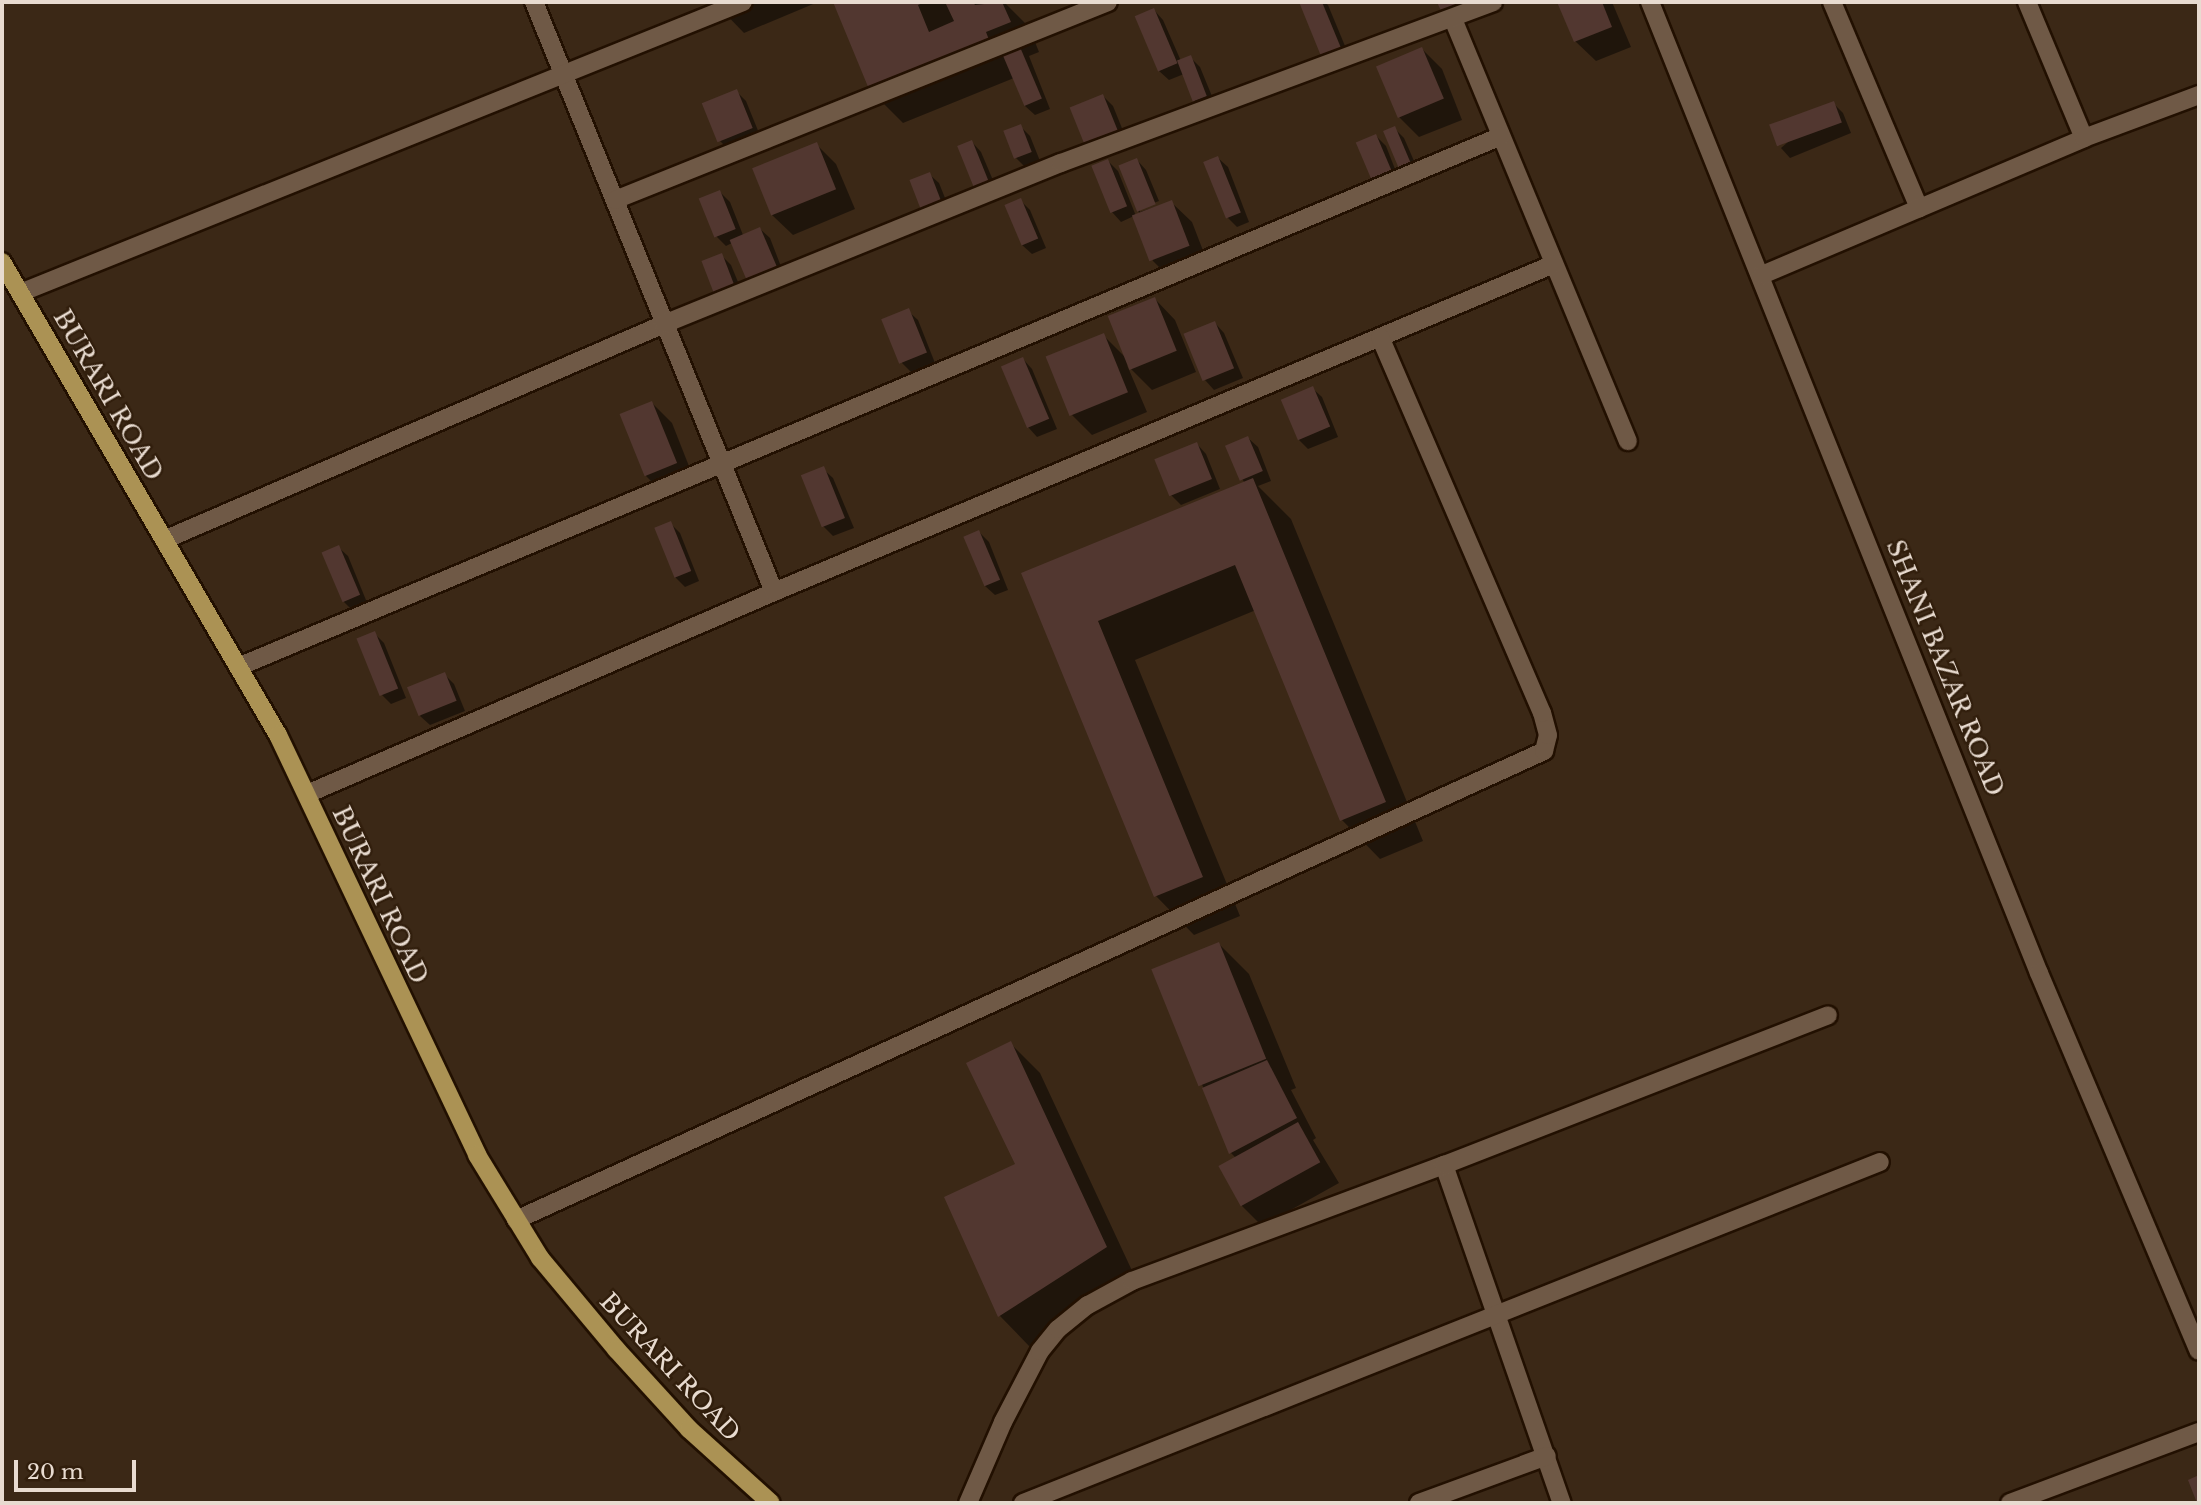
<!DOCTYPE html>
<html>
<head>
<meta charset="utf-8">
<style>
  body { margin:0 }
  #map { position:relative; width:2201px; height:1505px; overflow:hidden; background:#3b2816; font-family:"Libre Baskerville",serif }
  div>[style] { position:absolute }
  .shadow>* { inset:0; background:#0007 }
  .building>* { inset:0; background:#523730; transform-origin:0 0 }
  .roads { filter:drop-shadow(2px 0 #221001) drop-shadow(-2px 0 #221001) drop-shadow(0 2px #221001) drop-shadow(0 -2px #221001) }
  .minor>* { height:18px; margin:-9px; padding:0 9px; transform-origin:9px; border-radius:9px; background:#6f5946 }
  .major>* { height:18px; margin:-9px; padding:0 9px; transform-origin:9px; border-radius:9px; background:#ab9254 }
  span { translate:-50% -50%; white-space:nowrap; text-align:center; line-height:1.15; -webkit-text-stroke:5px #311e0c; paint-order:stroke }
  .street-label { font-size:24px; color:#e8dbd0 }
  .frame { position:absolute; inset:0; border:4px solid #e8dbd0; pointer-events:none }
  .scale { position:absolute; left:14px; top:1460px; width:122px; height:32px; box-sizing:border-box; border:4px solid #e8dbd0; border-top:0; padding-left:9px; font-size:21px; line-height:24px; white-space:nowrap; color:#e8dbd0; -webkit-text-stroke:5px #311e0c; paint-order:stroke }
</style>
</head>
<body>
<div id="map">
  <div class="shadow">
    <i style="clip-path:polygon(714px 2px,818px 2px,744px 33px)"></i>
    <i style="clip-path:polygon(835px 2px,1004px 2px,1029px 27px,1039px 52px,1029px 56px,1050px 109px,1035px 115px,1025px 106px,1014px 78px,903px 123px,873px 93px)"></i>
    <i style="clip-path:polygon(1302px 2px,1324px 2px,1328px 5px,1350px 58px,1332px 65px,1323px 55px)"></i>
    <i style="clip-path:polygon(1439px 2px,1461px 2px,1466px 14px,1453px 20px)"></i>
    <i style="clip-path:polygon(1559px 2px,1612px 2px,1631px 47px,1596px 61px,1575px 41px)"></i>
    <i style="clip-path:polygon(1154px 10px,1163px 20px,1181px 61px,1191px 58px,1200px 67px,1216px 106px,1205px 110px,1195px 101px,1184px 74px,1169px 80px,1159px 71px)"></i>
    <i style="clip-path:polygon(1422px 49px,1442px 69px,1462px 120px,1419px 137px,1399px 117px,1378px 67px)"></i>
    <i style="clip-path:polygon(736px 91px,746px 101px,761px 138px,730px 151px,720px 141px)"></i>
    <i style="clip-path:polygon(1103px 96px,1113px 106px,1130px 148px,1099px 160px,1089px 151px)"></i>
    <i style="clip-path:polygon(1833px 103px,1843px 113px,1851px 133px,1790px 158px,1781px 148px)"></i>
    <i style="clip-path:polygon(1021px 127px,1030px 136px,1040px 161px,1026px 168px,1016px 158px)"></i>
    <i style="clip-path:polygon(1394px 128px,1404px 138px,1421px 177px,1401px 171px)"></i>
    <i style="clip-path:polygon(1376px 136px,1386px 146px,1402px 187px,1384px 194px)"></i>
    <i style="clip-path:polygon(972px 142px,981px 152px,998px 192px,985px 198px)"></i>
    <i style="clip-path:polygon(816px 144px,836px 164px,855px 209px,793px 235px,772px 215px)"></i>
    <i style="clip-path:polygon(1218px 158px,1228px 167px,1249px 222px,1237px 227px,1227px 217px)"></i>
    <i style="clip-path:polygon(1137px 160px,1146px 170px,1159px 201px,1140px 208px,1140px 212px,1171px 202px,1192px 222px,1209px 266px,1173px 281px,1153px 261px,1134px 216px,1121px 222px,1112px 212px,1108px 161px,1118px 171px,1136px 216px,1141px 214px,1138px 211px)"></i>
    <i style="clip-path:polygon(929px 174px,939px 183px,953px 218px,936px 225px,926px 215px)"></i>
    <i style="clip-path:polygon(720px 192px,730px 202px,743px 235px,760px 229px,770px 238px,787px 282px,732px 243px,726px 246px,716px 236px)"></i>
    <i style="clip-path:polygon(1020px 200px,1030px 210px,1046px 248px,1032px 254px,1022px 245px)"></i>
    <i style="clip-path:polygon(721px 255px,731px 265px,745px 299px,727px 307px)"></i>
    <i style="clip-path:polygon(1155px 299px,1175px 320px,1196px 372px,1152px 390px,1127px 365px,1147px 412px,1092px 435px,1072px 415px,1103px 335px,1128px 360px)"></i>
    <i style="clip-path:polygon(908px 311px,918px 320px,935px 363px,912px 373px,902px 363px)"></i>
    <i style="clip-path:polygon(1215px 323px,1224px 333px,1243px 378px,1214px 390px,1205px 380px)"></i>
    <i style="clip-path:polygon(1023px 359px,1032px 369px,1057px 429px,1037px 437px,1028px 427px,1003px 367px)"></i>
    <i style="clip-path:polygon(1312px 388px,1322px 397px,1338px 437px,1308px 449px,1298px 439px)"></i>
    <i style="clip-path:polygon(652px 403px,672px 423px,696px 484px,666px 496px,646px 476px)"></i>
    <i style="clip-path:polygon(1248px 438px,1258px 447px,1271px 481px,1258px 486px,1291px 519px,1423px 841px,1380px 859px,1342px 820px,1256px 610px,1135px 660px,1240px 916px,1194px 935px,1156px 896px,1024px 574px,1245px 483px,1242px 479px)"></i>
    <i style="clip-path:polygon(1197px 444px,1206px 454px,1220px 489px,1181px 505px,1171px 495px)"></i>
    <i style="clip-path:polygon(823px 469px,833px 478px,854px 528px,833px 536px,823px 526px)"></i>
    <i style="clip-path:polygon(670px 523px,680px 533px,699px 581px,685px 587px,675px 577px)"></i>
    <i style="clip-path:polygon(979px 532px,989px 542px,1008px 590px,995px 595px,985px 586px)"></i>
    <i style="clip-path:polygon(338px 547px,348px 556px,368px 605px,353px 611px,343px 601px)"></i>
    <i style="clip-path:polygon(374px 633px,384px 643px,406px 698px,391px 704px,382px 695px)"></i>
    <i style="clip-path:polygon(445px 675px,454px 684px,465px 711px,430px 725px,420px 716px)"></i>
    <i style="clip-path:polygon(1219px 944px,1249px 974px,1296px 1088px,1291px 1090px,1316px 1138px,1313px 1140px,1339px 1183px,1262px 1226px,1242px 1206px,1236px 1158px,1231px 1153px,1154px 971px)"></i>
    <i style="clip-path:polygon(1010px 1043px,1040px 1073px,1135px 1277px,1029px 1346px,1000px 1316px,946px 1198px,1017px 1165px)"></i>
  </div>
  <div class="building">
    <i style="clip-path:polygon(833px 2px,925px 2px,918px 5px,929px 32px,954px 21px,945px 2px,973px 2px,975px 5px,1002px 2px,1011px 22px,986px 32px,991px 45px,871px 94px)"></i>
    <i style="clip-path:polygon(1299px 2px,1322px 2px,1341px 48px,1321px 56px)"></i>
    <i style="clip-path:polygon(1437px 2px,1456px 2px,1457px 4px,1441px 11px)"></i>
    <i style="clip-path:polygon(1557px 2px,1602px 2px,1612px 27px,1574px 42px)"></i>
    <i style="left:1154px;top:8px;width:60px;height:21px;rotate:67deg"></i>
    <i style="left:1020px;top:47px;width:56px;height:19px;rotate:67deg"></i>
    <i style="left:1422px;top:47px;width:56px;height:50px;rotate:67deg"></i>
    <i style="left:1191px;top:55px;width:44px;height:15px;rotate:69deg"></i>
    <i style="left:737px;top:89px;width:42px;height:38px;rotate:68deg"></i>
    <i style="left:1103px;top:94px;width:48px;height:36px;rotate:68deg"></i>
    <i style="left:1834px;top:101px;width:23px;height:69px;rotate:70deg"></i>
    <i style="left:1021px;top:124px;width:30px;height:19px;rotate:69deg"></i>
    <i style="left:1395px;top:126px;width:44px;height:13px;rotate:67deg"></i>
    <i style="left:1376px;top:134px;width:47px;height:22px;rotate:67deg"></i>
    <i style="left:972px;top:140px;width:46px;height:16px;rotate:68deg"></i>
    <i style="left:817px;top:142px;width:51px;height:70px;rotate:68deg"></i>
    <i style="left:1218px;top:156px;width:61px;height:16px;rotate:68deg"></i>
    <i style="left:1137px;top:158px;width:50px;height:20px;rotate:68deg"></i>
    <i style="left:1108px;top:159px;width:51px;height:18px;rotate:68deg"></i>
    <i style="left:930px;top:172px;width:39px;height:22px;rotate:69deg"></i>
    <i style="left:720px;top:190px;width:42px;height:23px;rotate:68deg"></i>
    <i style="left:1021px;top:198px;width:44px;height:18px;rotate:67deg"></i>
    <i style="left:1172px;top:200px;width:49px;height:43px;rotate:69deg"></i>
    <i style="left:760px;top:227px;width:49px;height:33px;rotate:67deg"></i>
    <i style="left:722px;top:253px;width:39px;height:22px;rotate:69deg"></i>
    <i style="left:1155px;top:297px;width:58px;height:51px;rotate:68deg"></i>
    <i style="left:909px;top:308px;width:48px;height:30px;rotate:68deg"></i>
    <i style="left:1215px;top:321px;width:51px;height:34px;rotate:68deg"></i>
    <i style="left:1104px;top:333px;width:64px;height:63px;rotate:68deg"></i>
    <i style="left:1023px;top:357px;width:67px;height:24px;rotate:67deg"></i>
    <i style="left:1313px;top:386px;width:44px;height:35px;rotate:67deg"></i>
    <i style="left:652px;top:401px;width:67px;height:35px;rotate:68deg"></i>
    <i style="left:1248px;top:436px;width:38px;height:25px;rotate:67deg"></i>
    <i style="left:1197px;top:442px;width:40px;height:46px;rotate:68deg"></i>
    <i style="left:824px;top:466px;width:56px;height:25px;rotate:68deg"></i>
    <i style="clip-path:polygon(1253px 478px,1386px 802px,1340px 821px,1235px 565px,1098px 621px,1203px 877px,1154px 897px,1021px 573px)"></i>
    <i style="left:671px;top:521px;width:54px;height:18px;rotate:68deg"></i>
    <i style="left:979px;top:530px;width:54px;height:17px;rotate:67deg"></i>
    <i style="left:339px;top:545px;width:54px;height:19px;rotate:67deg"></i>
    <i style="left:375px;top:631px;width:62px;height:20px;rotate:68deg"></i>
    <i style="left:445px;top:672px;width:31px;height:41px;rotate:68deg"></i>
    <i style="left:1219px;top:942px;width:126px;height:73px;rotate:68deg"></i>
    <i style="clip-path:polygon(1011px 1041px,1107px 1247px,998px 1317px,944px 1197px,1015px 1164px,966px 1063px)"></i>
    <i style="clip-path:polygon(1267px 1060px,1297px 1118px,1229px 1154px,1202px 1088px)"></i>
    <i style="left:1298px;top:1122px;width:46px;height:91px;rotate:61deg"></i>
    <i style="clip-path:polygon(2199px 1475px,2199px 1503px,2197px 1503px,2188px 1480px)"></i>
  </div>
  <div class="roads">
    <div class="minor">
      <i style="left:534px;top:2px;width:637px;rotate:67.86deg"></i>
      <i style="left:1650px;top:2px;width:1046px;rotate:68.17deg"></i>
      <i style="left:2039px;top:973px;width:410px;rotate:67.1deg"></i>
      <i style="left:1832px;top:2px;width:224px;rotate:67.1deg"></i>
      <i style="left:2027px;top:2px;width:147px;rotate:67.3deg"></i>
      <i style="left:1453px;top:19px;width:457px;rotate:67.5deg"></i>
      <i style="left:615px;top:200px;width:531px;rotate:-21.88deg"></i>
      <i style="left:1762px;top:275px;width:350px;rotate:-23deg"></i>
      <i style="left:2084px;top:138px;width:123px;rotate:-20.5deg"></i>
      <i style="left:20px;top:293px;width:779px;rotate:-21.92deg"></i>
      <i style="left:164px;top:540px;width:545px;rotate:-23.36deg"></i>
      <i style="left:664px;top:324px;width:428px;rotate:-22.1deg"></i>
      <i style="left:1061px;top:163px;width:461px;rotate:-20.4deg"></i>
      <i style="left:238px;top:667px;width:1370px;rotate:-22.8deg"></i>
      <i style="left:307px;top:794px;width:509px;rotate:-23.39deg"></i>
      <i style="left:774px;top:592px;width:846px;rotate:-22.81deg"></i>
      <i style="left:1444px;top:1165px;width:358px;rotate:70.8deg"></i>
      <i style="left:516px;top:1220px;width:1130px;rotate:-24.52deg"></i>
      <i style="left:1544px;top:751px;width:16px;rotate:-76deg"></i>
      <i style="left:1548px;top:735px;width:23px;rotate:-105deg"></i>
      <i style="left:1542px;top:713px;width:409px;rotate:-113.3deg"></i>
      <i style="left:968px;top:1503px;width:88px;rotate:-66.6deg"></i>
      <i style="left:1003px;top:1422px;width:80px;rotate:-62.5deg"></i>
      <i style="left:1040px;top:1351px;width:28px;rotate:-51deg"></i>
      <i style="left:1058px;top:1329px;width:38px;rotate:-39deg"></i>
      <i style="left:1088px;top:1305px;width:50px;rotate:-28.6deg"></i>
      <i style="left:1132px;top:1281px;width:333px;rotate:-20.4deg"></i>
      <i style="left:1444px;top:1165px;width:412px;rotate:-21.3deg"></i>
      <i style="left:1023px;top:1503px;width:922px;rotate:-21.7deg"></i>
      <i style="left:1419px;top:1503px;width:136px;rotate:-20.2deg"></i>
      <i style="left:2010px;top:1503px;width:202px;rotate:-20.6deg"></i>
    </div>
    <div class="major">
      <i style="left:2px;top:262px;width:548px;rotate:59.74deg"></i>
      <i style="left:278px;top:735px;width:465px;rotate:64.6deg"></i>
      <i style="left:477px;top:1155px;width:121px;rotate:58.5deg"></i>
      <i style="left:540px;top:1258px;width:119px;rotate:50.1deg"></i>
      <i style="left:616px;top:1349px;width:108px;rotate:47.6deg"></i>
      <i style="left:689px;top:1429px;width:110px;rotate:42.1deg"></i>
    </div>
  </div>
  <div class="street-label">
    <span style="left:108px;top:395px;rotate:60deg">BURARI ROAD</span>
    <span style="left:1945px;top:668px;rotate:68deg">SHANI BAZAR ROAD</span>
    <span style="left:380px;top:895px;rotate:65deg">BURARI ROAD</span>
    <span style="left:670px;top:1367px;rotate:47deg">BURARI ROAD</span>
  </div>
  <div class="frame"></div>
  <div class="scale">20 m</div>
</div>
</body>
</html>
